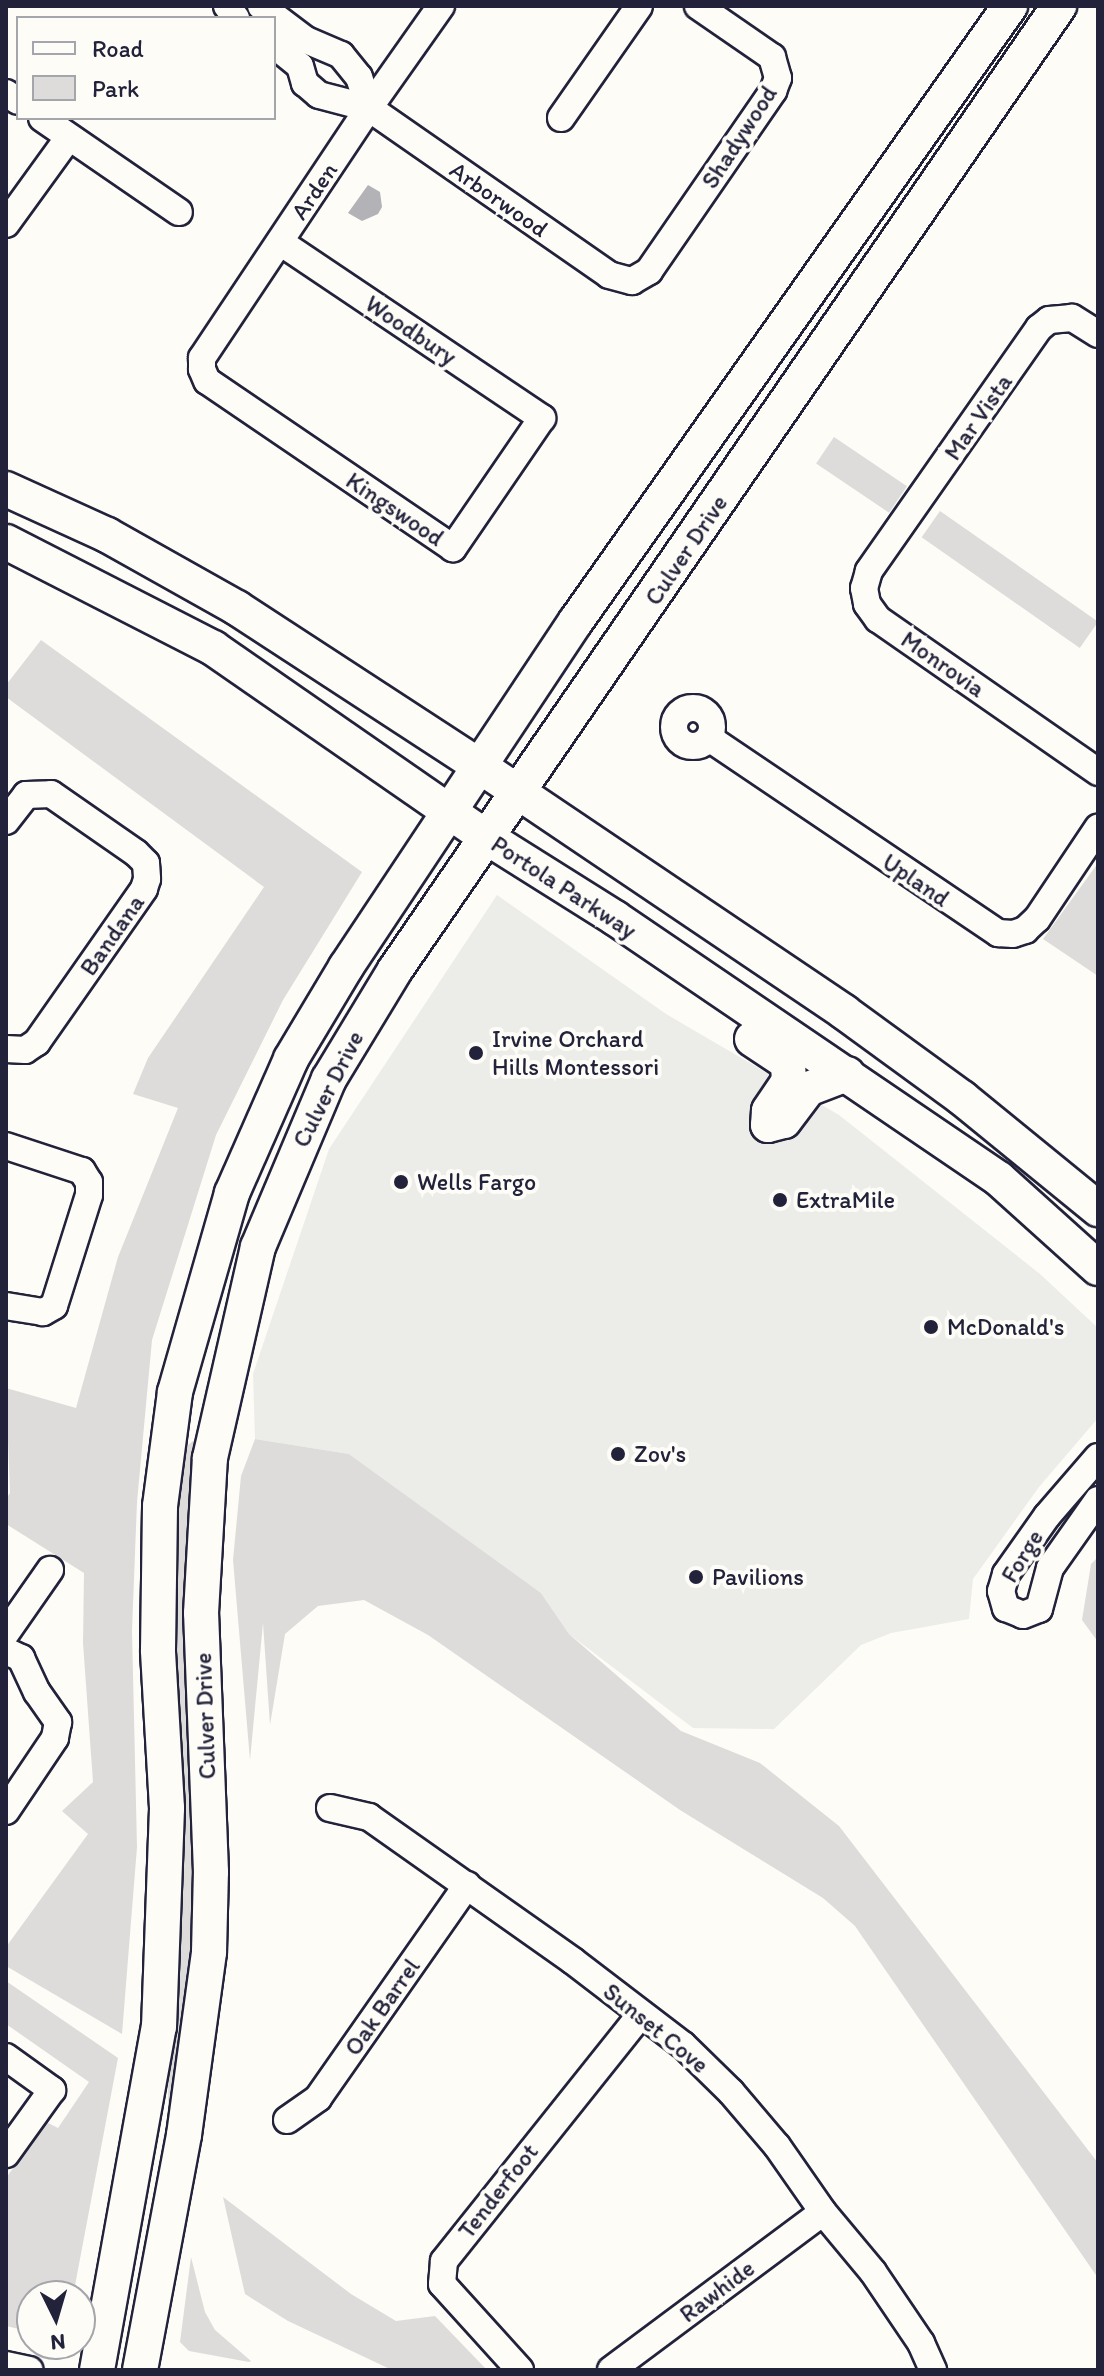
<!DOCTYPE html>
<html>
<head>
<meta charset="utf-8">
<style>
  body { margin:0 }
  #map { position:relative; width:1104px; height:2376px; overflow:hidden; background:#fdfcf7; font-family:Itim,sans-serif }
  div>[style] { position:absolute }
  .built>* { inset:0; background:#ecece9 }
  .green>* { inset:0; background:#dddcdb; transform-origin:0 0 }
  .water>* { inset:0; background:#b2b2b7 }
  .roads { filter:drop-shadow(2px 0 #22223b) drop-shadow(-2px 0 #22223b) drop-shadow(0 2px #22223b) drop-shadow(0 -2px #22223b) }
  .minor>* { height:26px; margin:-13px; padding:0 13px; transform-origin:13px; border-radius:13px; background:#fdfcf7 }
  .minor>.ring { margin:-13px; padding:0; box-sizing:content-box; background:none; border:26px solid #fdfcf7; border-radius:50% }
  .major>* { height:34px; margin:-17px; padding:0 17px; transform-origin:17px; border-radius:17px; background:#fdfcf7 }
  .dots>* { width:22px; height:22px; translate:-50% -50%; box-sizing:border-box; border:4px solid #fdfcf7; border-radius:50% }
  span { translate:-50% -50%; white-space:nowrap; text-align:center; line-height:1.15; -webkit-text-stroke:8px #fdfcf7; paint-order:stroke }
  .street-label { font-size:24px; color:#22223b }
  .poi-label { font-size:24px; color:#22223b }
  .left { translate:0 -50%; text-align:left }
  .frame { position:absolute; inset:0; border:8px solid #22223b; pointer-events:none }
  .legend { position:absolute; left:16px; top:16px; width:260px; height:104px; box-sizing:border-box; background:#fdfcf7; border:2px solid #a5a5ac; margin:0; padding:10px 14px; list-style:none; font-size:24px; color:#22223b }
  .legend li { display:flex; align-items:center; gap:16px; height:40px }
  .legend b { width:40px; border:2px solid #a5a5ac }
  .north { position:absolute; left:16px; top:2280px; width:80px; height:80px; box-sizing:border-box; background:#fdfcf7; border:2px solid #a5a5ac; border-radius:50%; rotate:175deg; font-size:22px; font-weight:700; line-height:32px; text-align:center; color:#22223b }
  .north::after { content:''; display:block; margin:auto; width:28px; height:36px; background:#22223b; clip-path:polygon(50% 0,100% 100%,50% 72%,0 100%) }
</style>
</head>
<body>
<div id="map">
  <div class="built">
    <i style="clip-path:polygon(497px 895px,666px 1014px,839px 1115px,1040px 1274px,1098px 1328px,1098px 1418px,1039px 1487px,973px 1579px,969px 1619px,891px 1633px,861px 1645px,774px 1729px,693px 1728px,569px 1634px,541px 1593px,349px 1454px,255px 1439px,253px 1374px,329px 1149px)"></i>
  </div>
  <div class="green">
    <i style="left:834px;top:437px;width:88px;height:32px;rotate:34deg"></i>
    <i style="left:940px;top:511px;width:193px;height:32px;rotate:35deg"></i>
    <i style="clip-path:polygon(41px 640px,362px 872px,283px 1000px,216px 1135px,152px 1340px,137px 1502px,132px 1631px,137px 1847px,122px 2034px,6px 1966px,6px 1947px,88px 1834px,62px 1811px,93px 1782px,83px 1643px,84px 1573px,6px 1524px,6px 1499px,10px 1493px,6px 1388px,76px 1408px,118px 1257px,178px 1108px,133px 1094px,148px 1058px,264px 887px,6px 697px,6px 685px)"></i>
    <i style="clip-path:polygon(1098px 863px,1098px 976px,1043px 939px)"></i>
    <i style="clip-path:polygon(255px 1439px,349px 1454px,541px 1593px,569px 1634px,681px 1731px,760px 1763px,839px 1826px,1098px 2163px,1098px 2278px,855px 1926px,823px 1898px,680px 1810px,428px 1635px,364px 1600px,318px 1606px,285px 1634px,270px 1725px,263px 1623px,250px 1760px,233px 1560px,241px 1476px)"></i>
    <i style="clip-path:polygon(193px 1441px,197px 1441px,199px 1833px,195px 1972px,137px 2319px,128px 2341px,168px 2122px,171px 1614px,178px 1481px,187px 1446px)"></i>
    <i style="clip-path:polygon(1098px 1557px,1098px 1642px,1082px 1620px,1091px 1564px)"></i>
    <i style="clip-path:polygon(6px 1981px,118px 2058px,73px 2296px,32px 2296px,32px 2332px,6px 2326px,6px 2178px,46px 2122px,58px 2128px,89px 2082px,6px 2024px)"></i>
    <i style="clip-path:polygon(223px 2197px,351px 2294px,396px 2321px,435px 2316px,487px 2370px,392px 2370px,288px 2321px,245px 2294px)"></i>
    <i style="clip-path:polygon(191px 2257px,205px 2312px,215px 2330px,251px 2361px,249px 2362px,189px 2351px,180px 2342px)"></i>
  </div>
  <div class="water">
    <i style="clip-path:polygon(368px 185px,380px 192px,382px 207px,378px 214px,362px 221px,348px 213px)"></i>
  </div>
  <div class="roads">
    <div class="minor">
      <i style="left:227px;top:6px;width:15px;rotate:53deg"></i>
      <i style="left:261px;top:6px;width:56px;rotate:37.1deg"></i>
      <i style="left:306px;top:40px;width:38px;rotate:23deg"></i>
      <i style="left:341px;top:55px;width:28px;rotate:51deg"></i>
      <i style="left:359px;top:77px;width:33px;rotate:72deg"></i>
      <i style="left:274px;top:45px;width:33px;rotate:39deg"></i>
      <i style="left:300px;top:66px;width:18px;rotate:74deg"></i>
      <i style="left:305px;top:83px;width:18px;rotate:41deg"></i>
      <i style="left:319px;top:95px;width:52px;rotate:14.6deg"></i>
      <i style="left:369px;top:108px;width:292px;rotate:34.8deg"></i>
      <i style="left:609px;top:275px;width:24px;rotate:15deg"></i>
      <i style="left:632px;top:281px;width:20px;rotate:-30deg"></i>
      <i style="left:649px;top:271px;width:219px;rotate:-55.4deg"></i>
      <i style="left:773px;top:91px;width:14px;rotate:-69deg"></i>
      <i style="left:778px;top:78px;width:22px;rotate:-106deg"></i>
      <i style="left:772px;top:57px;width:90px;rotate:-145.4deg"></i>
      <i style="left:6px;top:93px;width:14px;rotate:34deg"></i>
      <i style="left:42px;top:118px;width:166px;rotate:34.5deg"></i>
      <i style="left:561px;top:118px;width:136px;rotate:-55.1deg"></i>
      <i style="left:6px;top:224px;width:107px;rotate:-54.1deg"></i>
      <i style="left:280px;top:242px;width:316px;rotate:33.9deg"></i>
      <i style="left:542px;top:418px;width:158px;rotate:124.4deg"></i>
      <i style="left:453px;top:548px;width:297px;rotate:-145.8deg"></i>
      <i style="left:207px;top:381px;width:13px;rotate:-113deg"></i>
      <i style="left:202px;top:369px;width:11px;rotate:-90deg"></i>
      <i style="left:202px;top:358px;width:301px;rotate:-56.3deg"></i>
      <i style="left:369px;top:108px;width:125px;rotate:-54.8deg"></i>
      <i style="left:1098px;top:334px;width:31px;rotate:-148deg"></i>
      <i style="left:1072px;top:318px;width:23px;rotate:175deg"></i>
      <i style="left:1049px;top:320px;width:13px;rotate:141deg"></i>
      <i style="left:1039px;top:328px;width:297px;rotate:125deg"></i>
      <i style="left:869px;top:571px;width:18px;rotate:106deg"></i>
      <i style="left:864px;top:588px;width:16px;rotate:79deg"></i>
      <i style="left:867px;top:604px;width:19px;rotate:54deg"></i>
      <i style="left:878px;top:619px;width:268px;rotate:34.8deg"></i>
      <i class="ring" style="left:674px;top:708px;width:12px;height:12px"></i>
      <i style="left:709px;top:738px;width:349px;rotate:34deg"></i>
      <i style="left:998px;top:933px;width:15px;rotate:4deg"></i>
      <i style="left:1013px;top:934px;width:13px;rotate:-18deg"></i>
      <i style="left:1025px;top:930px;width:16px;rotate:-43deg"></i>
      <i style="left:1037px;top:919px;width:110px;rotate:-56.2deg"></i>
      <i style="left:6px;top:821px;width:33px;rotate:-52deg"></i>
      <i style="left:26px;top:795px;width:25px;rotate:-2deg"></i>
      <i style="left:51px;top:794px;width:103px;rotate:34.8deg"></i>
      <i style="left:136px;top:853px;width:14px;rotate:45deg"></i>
      <i style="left:146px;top:863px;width:16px;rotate:86deg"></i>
      <i style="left:147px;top:879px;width:10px;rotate:107deg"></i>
      <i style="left:144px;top:889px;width:187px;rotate:125deg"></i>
      <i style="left:37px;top:1042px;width:14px;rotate:146deg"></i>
      <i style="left:25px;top:1050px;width:19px;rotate:-177deg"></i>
      <i style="left:6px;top:1146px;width:80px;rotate:18.2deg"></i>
      <i style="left:82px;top:1171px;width:13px;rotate:58deg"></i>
      <i style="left:89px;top:1182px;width:13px;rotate:90deg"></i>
      <i style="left:89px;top:1195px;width:116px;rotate:107.5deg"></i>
      <i style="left:54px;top:1306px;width:13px;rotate:151deg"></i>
      <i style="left:43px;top:1312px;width:37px;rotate:-171deg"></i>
      <i style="left:1098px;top:1457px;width:78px;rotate:130.8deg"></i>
      <i style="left:1047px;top:1516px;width:71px;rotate:125.3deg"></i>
      <i style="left:1006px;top:1574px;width:18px;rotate:106deg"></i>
      <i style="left:1001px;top:1591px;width:18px;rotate:74deg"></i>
      <i style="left:1006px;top:1608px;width:18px;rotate:22deg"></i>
      <i style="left:1023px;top:1615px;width:17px;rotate:-21deg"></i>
      <i style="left:1039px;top:1609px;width:42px;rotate:-75deg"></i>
      <i style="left:1050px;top:1568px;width:83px;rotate:-54.8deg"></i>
      <i style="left:6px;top:1633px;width:77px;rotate:-55.1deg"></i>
      <i style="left:6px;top:1651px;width:17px;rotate:25deg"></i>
      <i style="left:21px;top:1658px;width:38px;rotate:65deg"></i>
      <i style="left:37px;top:1692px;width:37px;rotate:55deg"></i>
      <i style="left:58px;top:1722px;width:16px;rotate:101deg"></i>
      <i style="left:55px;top:1738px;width:88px;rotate:123.9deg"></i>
      <i style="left:330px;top:1808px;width:40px;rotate:13deg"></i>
      <i style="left:369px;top:1817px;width:250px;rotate:35.2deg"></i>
      <i style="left:573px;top:1961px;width:138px;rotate:37.4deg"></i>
      <i style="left:683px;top:2045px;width:67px;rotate:44.4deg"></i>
      <i style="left:731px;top:2092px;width:71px;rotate:49.6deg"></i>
      <i style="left:777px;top:2146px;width:80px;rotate:55.1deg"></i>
      <i style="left:823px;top:2212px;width:78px;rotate:50.2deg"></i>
      <i style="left:873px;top:2272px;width:86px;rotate:55.9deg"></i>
      <i style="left:921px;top:2343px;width:30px;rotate:66deg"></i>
      <i style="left:6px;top:2057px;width:57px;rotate:35.7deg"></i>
      <i style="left:52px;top:2090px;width:79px;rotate:125.7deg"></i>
      <i style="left:287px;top:2120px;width:38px;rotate:-35deg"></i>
      <i style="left:318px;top:2098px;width:260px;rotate:-55deg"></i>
      <i style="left:6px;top:2365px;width:24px;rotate:12deg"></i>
      <i style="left:520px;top:2370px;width:116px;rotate:-132.2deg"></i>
      <i style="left:442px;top:2284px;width:23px;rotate:-85deg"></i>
      <i style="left:444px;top:2261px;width:316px;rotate:-51.4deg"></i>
      <i style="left:611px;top:2370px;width:264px;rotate:-36.7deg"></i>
    </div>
    <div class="major">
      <i style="left:6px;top:489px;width:111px;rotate:24.5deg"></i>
      <i style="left:107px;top:535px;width:149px;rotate:29.3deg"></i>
      <i style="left:237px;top:608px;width:291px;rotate:33.1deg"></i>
      <i style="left:481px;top:767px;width:438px;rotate:34deg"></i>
      <i style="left:844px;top:1012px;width:146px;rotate:36.1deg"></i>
      <i style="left:962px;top:1098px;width:176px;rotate:39.2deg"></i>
      <i style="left:6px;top:542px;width:233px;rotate:27.1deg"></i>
      <i style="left:213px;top:648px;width:332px;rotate:34.7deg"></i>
      <i style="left:486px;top:837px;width:152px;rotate:32.1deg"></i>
      <i style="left:615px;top:918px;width:464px;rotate:34.2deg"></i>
      <i style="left:999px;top:1179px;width:133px;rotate:42deg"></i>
      <i style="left:752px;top:1039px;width:43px;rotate:33.7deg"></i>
      <i style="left:788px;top:1063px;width:18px;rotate:87deg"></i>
      <i style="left:789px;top:1081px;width:36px;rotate:124deg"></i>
      <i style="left:769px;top:1111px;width:14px;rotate:94deg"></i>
      <i style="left:768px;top:1125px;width:16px;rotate:-14deg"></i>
      <i style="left:784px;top:1121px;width:40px;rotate:-53deg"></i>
      <i style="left:808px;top:1089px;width:42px;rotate:-21deg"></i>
      <i style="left:97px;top:2370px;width:349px;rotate:-79.8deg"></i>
      <i style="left:159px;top:2027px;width:219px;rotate:-87.9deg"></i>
      <i style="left:167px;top:1808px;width:158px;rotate:-93.3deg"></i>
      <i style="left:158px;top:1650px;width:144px;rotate:-89.2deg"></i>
      <i style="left:160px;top:1506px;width:115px;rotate:-82.5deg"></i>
      <i style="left:175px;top:1392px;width:207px;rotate:-74deg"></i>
      <i style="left:232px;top:1193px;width:146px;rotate:-66.2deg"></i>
      <i style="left:291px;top:1059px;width:107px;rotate:-59.1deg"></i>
      <i style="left:346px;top:967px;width:415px;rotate:-56.4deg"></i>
      <i style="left:576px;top:621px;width:753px;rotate:-54.79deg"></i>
      <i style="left:140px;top:2370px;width:239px;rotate:-79.4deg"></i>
      <i style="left:184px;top:2135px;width:185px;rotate:-82.2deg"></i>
      <i style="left:209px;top:1952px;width:80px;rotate:-88.6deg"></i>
      <i style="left:211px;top:1872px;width:259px;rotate:-92.2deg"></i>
      <i style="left:201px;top:1613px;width:155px;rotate:-86.7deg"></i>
      <i style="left:210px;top:1458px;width:216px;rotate:-77.2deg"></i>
      <i style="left:258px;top:1247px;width:182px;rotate:-67.1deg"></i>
      <i style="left:329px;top:1079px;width:127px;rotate:-58.8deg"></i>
      <i style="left:395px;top:970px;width:1171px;rotate:-55.44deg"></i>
    </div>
  </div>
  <div class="dots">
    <i style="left:476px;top:1053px;background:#22223b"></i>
    <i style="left:401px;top:1182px;background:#22223b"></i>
    <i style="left:780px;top:1200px;background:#22223b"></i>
    <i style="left:931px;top:1327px;background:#22223b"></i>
    <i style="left:618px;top:1454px;background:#22223b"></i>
    <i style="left:696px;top:1577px;background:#22223b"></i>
  </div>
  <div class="street-label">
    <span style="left:739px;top:137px;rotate:-57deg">Shadywood</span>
    <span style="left:314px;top:191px;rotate:-56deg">Arden</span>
    <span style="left:499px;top:199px;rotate:35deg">Arborwood</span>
    <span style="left:411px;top:330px;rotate:34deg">Woodbury</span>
    <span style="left:978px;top:417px;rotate:-55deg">Mar Vista</span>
    <span style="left:395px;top:509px;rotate:34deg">Kingswood</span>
    <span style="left:686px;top:550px;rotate:-56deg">Culver Drive</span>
    <span style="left:943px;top:664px;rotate:35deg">Monrovia</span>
    <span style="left:916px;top:880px;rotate:34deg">Upland</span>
    <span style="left:564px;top:887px;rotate:33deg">Portola Parkway</span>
    <span style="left:112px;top:935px;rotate:-55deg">Bandana</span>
    <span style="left:328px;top:1089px;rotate:-63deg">Culver Drive</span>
    <span style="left:1022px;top:1556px;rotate:-58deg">Forge</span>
    <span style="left:205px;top:1716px;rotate:-92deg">Culver Drive</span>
    <span style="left:382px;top:2007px;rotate:-55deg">Oak Barrel</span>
    <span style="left:656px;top:2028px;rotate:39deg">Sunset Cove</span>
    <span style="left:498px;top:2191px;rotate:-52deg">Tenderfoot</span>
    <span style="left:717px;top:2291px;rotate:-37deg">Rawhide</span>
  </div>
  <div class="poi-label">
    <span class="left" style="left:492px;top:1053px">Irvine Orchard<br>Hills Montessori</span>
    <span class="left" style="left:417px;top:1182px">Wells Fargo</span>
    <span class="left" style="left:796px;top:1200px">ExtraMile</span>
    <span class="left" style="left:947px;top:1327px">McDonald's</span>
    <span class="left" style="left:634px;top:1454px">Zov's</span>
    <span class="left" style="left:712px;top:1577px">Pavilions</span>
  </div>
  <div class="frame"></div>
  <ul class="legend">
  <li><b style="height:10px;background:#fdfcf7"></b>Road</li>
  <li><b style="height:22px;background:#dddcdb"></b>Park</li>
  </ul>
  <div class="north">N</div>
</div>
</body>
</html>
